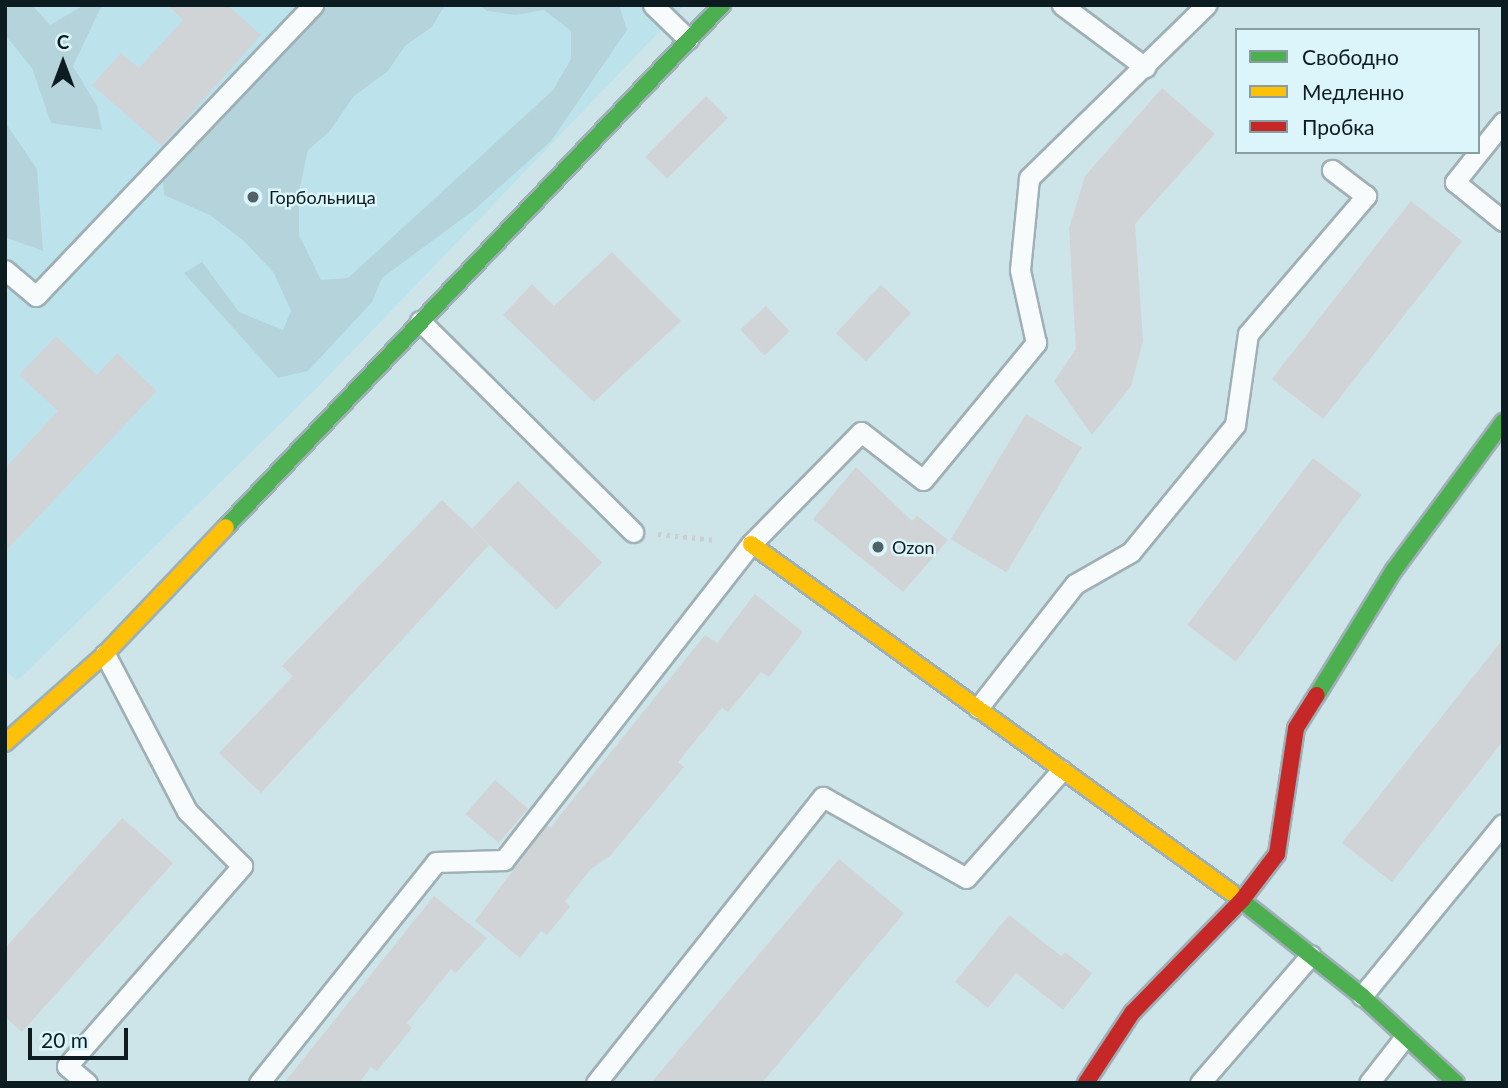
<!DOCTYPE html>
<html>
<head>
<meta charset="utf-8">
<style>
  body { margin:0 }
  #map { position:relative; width:1508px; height:1088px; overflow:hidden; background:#cde4e9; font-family:Lato,sans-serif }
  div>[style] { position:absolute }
  .built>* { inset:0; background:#bce3ec }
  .green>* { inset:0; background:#b5d3db }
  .building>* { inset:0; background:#d1d4d7; transform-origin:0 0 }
  .path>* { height:4.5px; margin-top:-2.25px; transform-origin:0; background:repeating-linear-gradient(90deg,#cad0d2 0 3.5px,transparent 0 8.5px) }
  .roads { filter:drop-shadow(2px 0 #9eb0b5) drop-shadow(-2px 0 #9eb0b5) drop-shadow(0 2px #9eb0b5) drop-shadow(0 -2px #9eb0b5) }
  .lane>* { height:19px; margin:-9.5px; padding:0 9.5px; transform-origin:9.5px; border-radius:9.5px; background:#f8fbfc }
  .fast>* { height:16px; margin:-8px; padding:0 8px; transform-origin:8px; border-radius:8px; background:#4caf50 }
  .slow>* { height:16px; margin:-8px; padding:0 8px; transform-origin:8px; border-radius:8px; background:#ffc107 }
  .jam>* { height:16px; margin:-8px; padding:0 8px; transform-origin:8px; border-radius:8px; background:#c62828 }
  .dots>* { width:19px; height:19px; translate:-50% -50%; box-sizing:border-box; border:4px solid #dbf5fb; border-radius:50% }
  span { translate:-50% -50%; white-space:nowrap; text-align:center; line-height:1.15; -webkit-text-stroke:5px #dbf5fb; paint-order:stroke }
  .poi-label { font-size:18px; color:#0c1c20 }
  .left { translate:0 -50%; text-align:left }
  .frame { position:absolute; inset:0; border:7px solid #0c1c20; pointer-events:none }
  .legend { position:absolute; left:1235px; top:28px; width:245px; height:126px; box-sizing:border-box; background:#dbf5fb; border:2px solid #889ea3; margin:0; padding:9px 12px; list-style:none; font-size:21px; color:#0c1c20 }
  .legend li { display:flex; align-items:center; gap:14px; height:35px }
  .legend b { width:35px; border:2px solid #889ea3 }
  .north { position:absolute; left:28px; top:28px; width:70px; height:70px; -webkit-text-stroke:5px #dbf5fb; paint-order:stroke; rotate:0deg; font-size:19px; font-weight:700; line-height:28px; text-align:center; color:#0c1c20 }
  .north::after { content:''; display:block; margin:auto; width:24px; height:32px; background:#0c1c20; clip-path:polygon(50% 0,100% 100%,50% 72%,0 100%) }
  .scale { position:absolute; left:28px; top:1028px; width:100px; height:32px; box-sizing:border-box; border:4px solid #0c1c20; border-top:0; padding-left:9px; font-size:21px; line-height:24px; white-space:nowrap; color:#0c1c20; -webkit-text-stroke:5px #dbf5fb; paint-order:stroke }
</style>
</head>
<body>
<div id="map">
  <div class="built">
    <i style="clip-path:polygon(5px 5px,685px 5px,317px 388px,17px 681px,5px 670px)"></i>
  </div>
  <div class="green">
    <i style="clip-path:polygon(5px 5px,32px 5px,50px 25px,84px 5px,102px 5px,73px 66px,97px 106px,102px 130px,51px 123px,32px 68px,5px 35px)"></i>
    <i style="clip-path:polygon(332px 5px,445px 5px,432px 27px,405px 46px,388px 71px,354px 96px,329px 132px,308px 150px,299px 191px,299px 235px,321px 280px,348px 278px,553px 90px,571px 59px,571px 31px,544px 10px,515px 15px,487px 11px,480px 5px,619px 5px,627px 30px,551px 141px,474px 210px,382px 278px,372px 302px,308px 371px,278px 378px,184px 273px,202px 262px,239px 312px,283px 330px,291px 311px,274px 273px,244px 241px,210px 215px,164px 195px,162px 162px,198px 142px,291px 47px,317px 12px)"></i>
    <i style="clip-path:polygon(5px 122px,37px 169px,43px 251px,5px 237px)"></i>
  </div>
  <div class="building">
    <i style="clip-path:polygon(167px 5px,228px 5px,261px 35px,162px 146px,92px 85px,121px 53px,139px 68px,183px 20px)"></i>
    <i style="clip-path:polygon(1162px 88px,1215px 134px,1135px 224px,1143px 341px,1131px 386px,1092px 435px,1054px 381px,1076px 349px,1069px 228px,1085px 176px)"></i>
    <i style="left:706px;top:96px;width:31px;height:86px;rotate:45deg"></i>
    <i style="left:1411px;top:201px;width:65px;height:226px;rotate:38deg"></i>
    <i style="clip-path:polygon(612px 252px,681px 321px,594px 402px,503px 315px,532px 284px,554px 306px)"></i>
    <i style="left:881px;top:285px;width:41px;height:66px;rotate:43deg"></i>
    <i style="left:766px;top:306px;width:35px;height:35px;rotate:47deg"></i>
    <i style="clip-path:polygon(56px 336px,97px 375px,117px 353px,157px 391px,5px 552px,5px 468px,58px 411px,19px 375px)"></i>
    <i style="left:1026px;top:414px;width:65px;height:146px;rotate:31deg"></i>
    <i style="left:1313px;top:458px;width:61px;height:209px;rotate:37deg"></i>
    <i style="clip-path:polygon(856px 467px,912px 521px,917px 516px,948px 540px,903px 592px,813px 519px)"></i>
    <i style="left:518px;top:481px;width:117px;height:66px;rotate:44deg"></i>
    <i style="clip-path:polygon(442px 500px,489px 545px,261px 793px,219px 753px,293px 676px,282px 666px)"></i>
    <i style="clip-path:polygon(755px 594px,803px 632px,769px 677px,761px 672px,728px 712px,722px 708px,678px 762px,684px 767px,610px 856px,591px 869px,565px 901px,570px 907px,547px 935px,541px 931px,520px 958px,475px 921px,547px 825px,550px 828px,705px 635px,717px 643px)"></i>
    <i style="clip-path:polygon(1503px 639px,1503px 741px,1392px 882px,1342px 843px)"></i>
    <i style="left:495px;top:780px;width:44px;height:45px;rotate:41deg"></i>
    <i style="clip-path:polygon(122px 818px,173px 863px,22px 1032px,5px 1017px,5px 948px)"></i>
    <i style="clip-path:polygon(839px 859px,904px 913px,762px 1083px,651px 1083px)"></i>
    <i style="clip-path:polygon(434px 896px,487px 938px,456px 973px,451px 969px,407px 1023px,412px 1028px,377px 1071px,371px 1067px,359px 1083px,284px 1083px)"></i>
    <i style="clip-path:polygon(1009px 915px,1061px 956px,1065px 952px,1092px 973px,1063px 1010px,1016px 973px,988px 1008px,955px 982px)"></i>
  </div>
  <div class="path">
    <i style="left:658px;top:534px;width:58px;rotate:5.9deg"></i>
  </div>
  <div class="roads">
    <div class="lane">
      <i style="left:653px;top:5px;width:49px;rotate:44.2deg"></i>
      <i style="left:1062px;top:5px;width:104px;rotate:36.8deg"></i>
      <i style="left:1503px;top:122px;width:77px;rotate:128.7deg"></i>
      <i style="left:1455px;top:182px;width:62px;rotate:39.1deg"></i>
      <i style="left:5px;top:270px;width:40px;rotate:40deg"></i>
      <i style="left:36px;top:296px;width:402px;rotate:-46.4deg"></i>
      <i style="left:420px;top:321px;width:300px;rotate:44.7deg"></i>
      <i style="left:978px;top:708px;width:157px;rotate:-52deg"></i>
      <i style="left:1075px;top:584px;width:64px;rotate:-29.7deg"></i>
      <i style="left:1131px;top:552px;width:164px;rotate:-50.7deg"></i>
      <i style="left:1235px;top:425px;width:92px;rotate:-81.9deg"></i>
      <i style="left:1248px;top:334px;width:182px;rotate:-49.5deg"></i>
      <i style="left:1366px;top:196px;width:43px;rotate:-142.6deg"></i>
      <i style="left:1362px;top:996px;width:222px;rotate:-50.7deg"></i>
      <i style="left:87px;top:1083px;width:26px;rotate:-140deg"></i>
      <i style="left:67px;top:1066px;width:266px;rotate:-48.8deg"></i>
      <i style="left:242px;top:866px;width:78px;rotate:-135deg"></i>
      <i style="left:187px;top:811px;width:177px;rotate:-117.6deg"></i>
      <i style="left:259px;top:1083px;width:283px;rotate:-51.3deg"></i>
      <i style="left:436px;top:862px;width:68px;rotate:-1.7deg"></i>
      <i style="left:504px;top:860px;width:401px;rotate:-52deg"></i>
      <i style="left:751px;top:544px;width:157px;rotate:-45.5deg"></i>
      <i style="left:861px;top:432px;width:78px;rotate:37.7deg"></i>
      <i style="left:923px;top:480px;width:178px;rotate:-50.5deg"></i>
      <i style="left:1036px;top:343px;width:75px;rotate:-102.4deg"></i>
      <i style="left:1020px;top:270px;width:92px;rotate:-84.4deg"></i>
      <i style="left:1029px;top:178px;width:248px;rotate:-44.3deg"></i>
      <i style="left:596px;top:1083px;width:365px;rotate:-51.6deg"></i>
      <i style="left:823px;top:797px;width:164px;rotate:29.5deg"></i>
      <i style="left:966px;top:878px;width:144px;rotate:-48.4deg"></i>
      <i style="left:1200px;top:1083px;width:169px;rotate:-49.1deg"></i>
      <i style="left:1369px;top:1083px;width:57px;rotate:-52.1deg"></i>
    </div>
    <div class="fast">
      <i style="left:226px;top:527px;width:720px;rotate:-46.46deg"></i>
      <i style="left:1317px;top:695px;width:147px;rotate:-58.4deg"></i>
      <i style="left:1394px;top:570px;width:184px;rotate:-53.6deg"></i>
      <i style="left:1232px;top:893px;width:166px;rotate:38.4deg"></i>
      <i style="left:1362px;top:996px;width:128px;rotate:42.8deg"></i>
    </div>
    <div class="slow">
      <i style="left:751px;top:544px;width:594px;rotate:35.96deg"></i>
      <i style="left:5px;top:743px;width:134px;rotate:-41.7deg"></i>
      <i style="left:105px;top:654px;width:175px;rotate:-46.4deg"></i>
    </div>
    <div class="jam">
      <i style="left:1086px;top:1083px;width:84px;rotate:-56.7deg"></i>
      <i style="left:1132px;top:1013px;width:158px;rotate:-45.8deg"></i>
      <i style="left:1242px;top:900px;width:58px;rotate:-52.7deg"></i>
      <i style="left:1277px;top:854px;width:127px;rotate:-81.4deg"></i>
      <i style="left:1296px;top:728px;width:39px;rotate:-58deg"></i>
    </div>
  </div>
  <div class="dots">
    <i style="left:253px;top:197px;background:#506266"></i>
    <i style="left:878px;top:547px;background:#506266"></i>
  </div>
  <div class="poi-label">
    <span class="left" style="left:269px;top:197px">Горбольница</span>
    <span class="left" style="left:892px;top:547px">Ozon</span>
  </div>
  <div class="frame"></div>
  <ul class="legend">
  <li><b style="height:9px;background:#4caf50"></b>Свободно</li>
  <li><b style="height:9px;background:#ffc107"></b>Медленно</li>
  <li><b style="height:9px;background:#c62828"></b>Пробка</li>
  </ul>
  <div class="north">С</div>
  <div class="scale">20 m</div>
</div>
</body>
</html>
